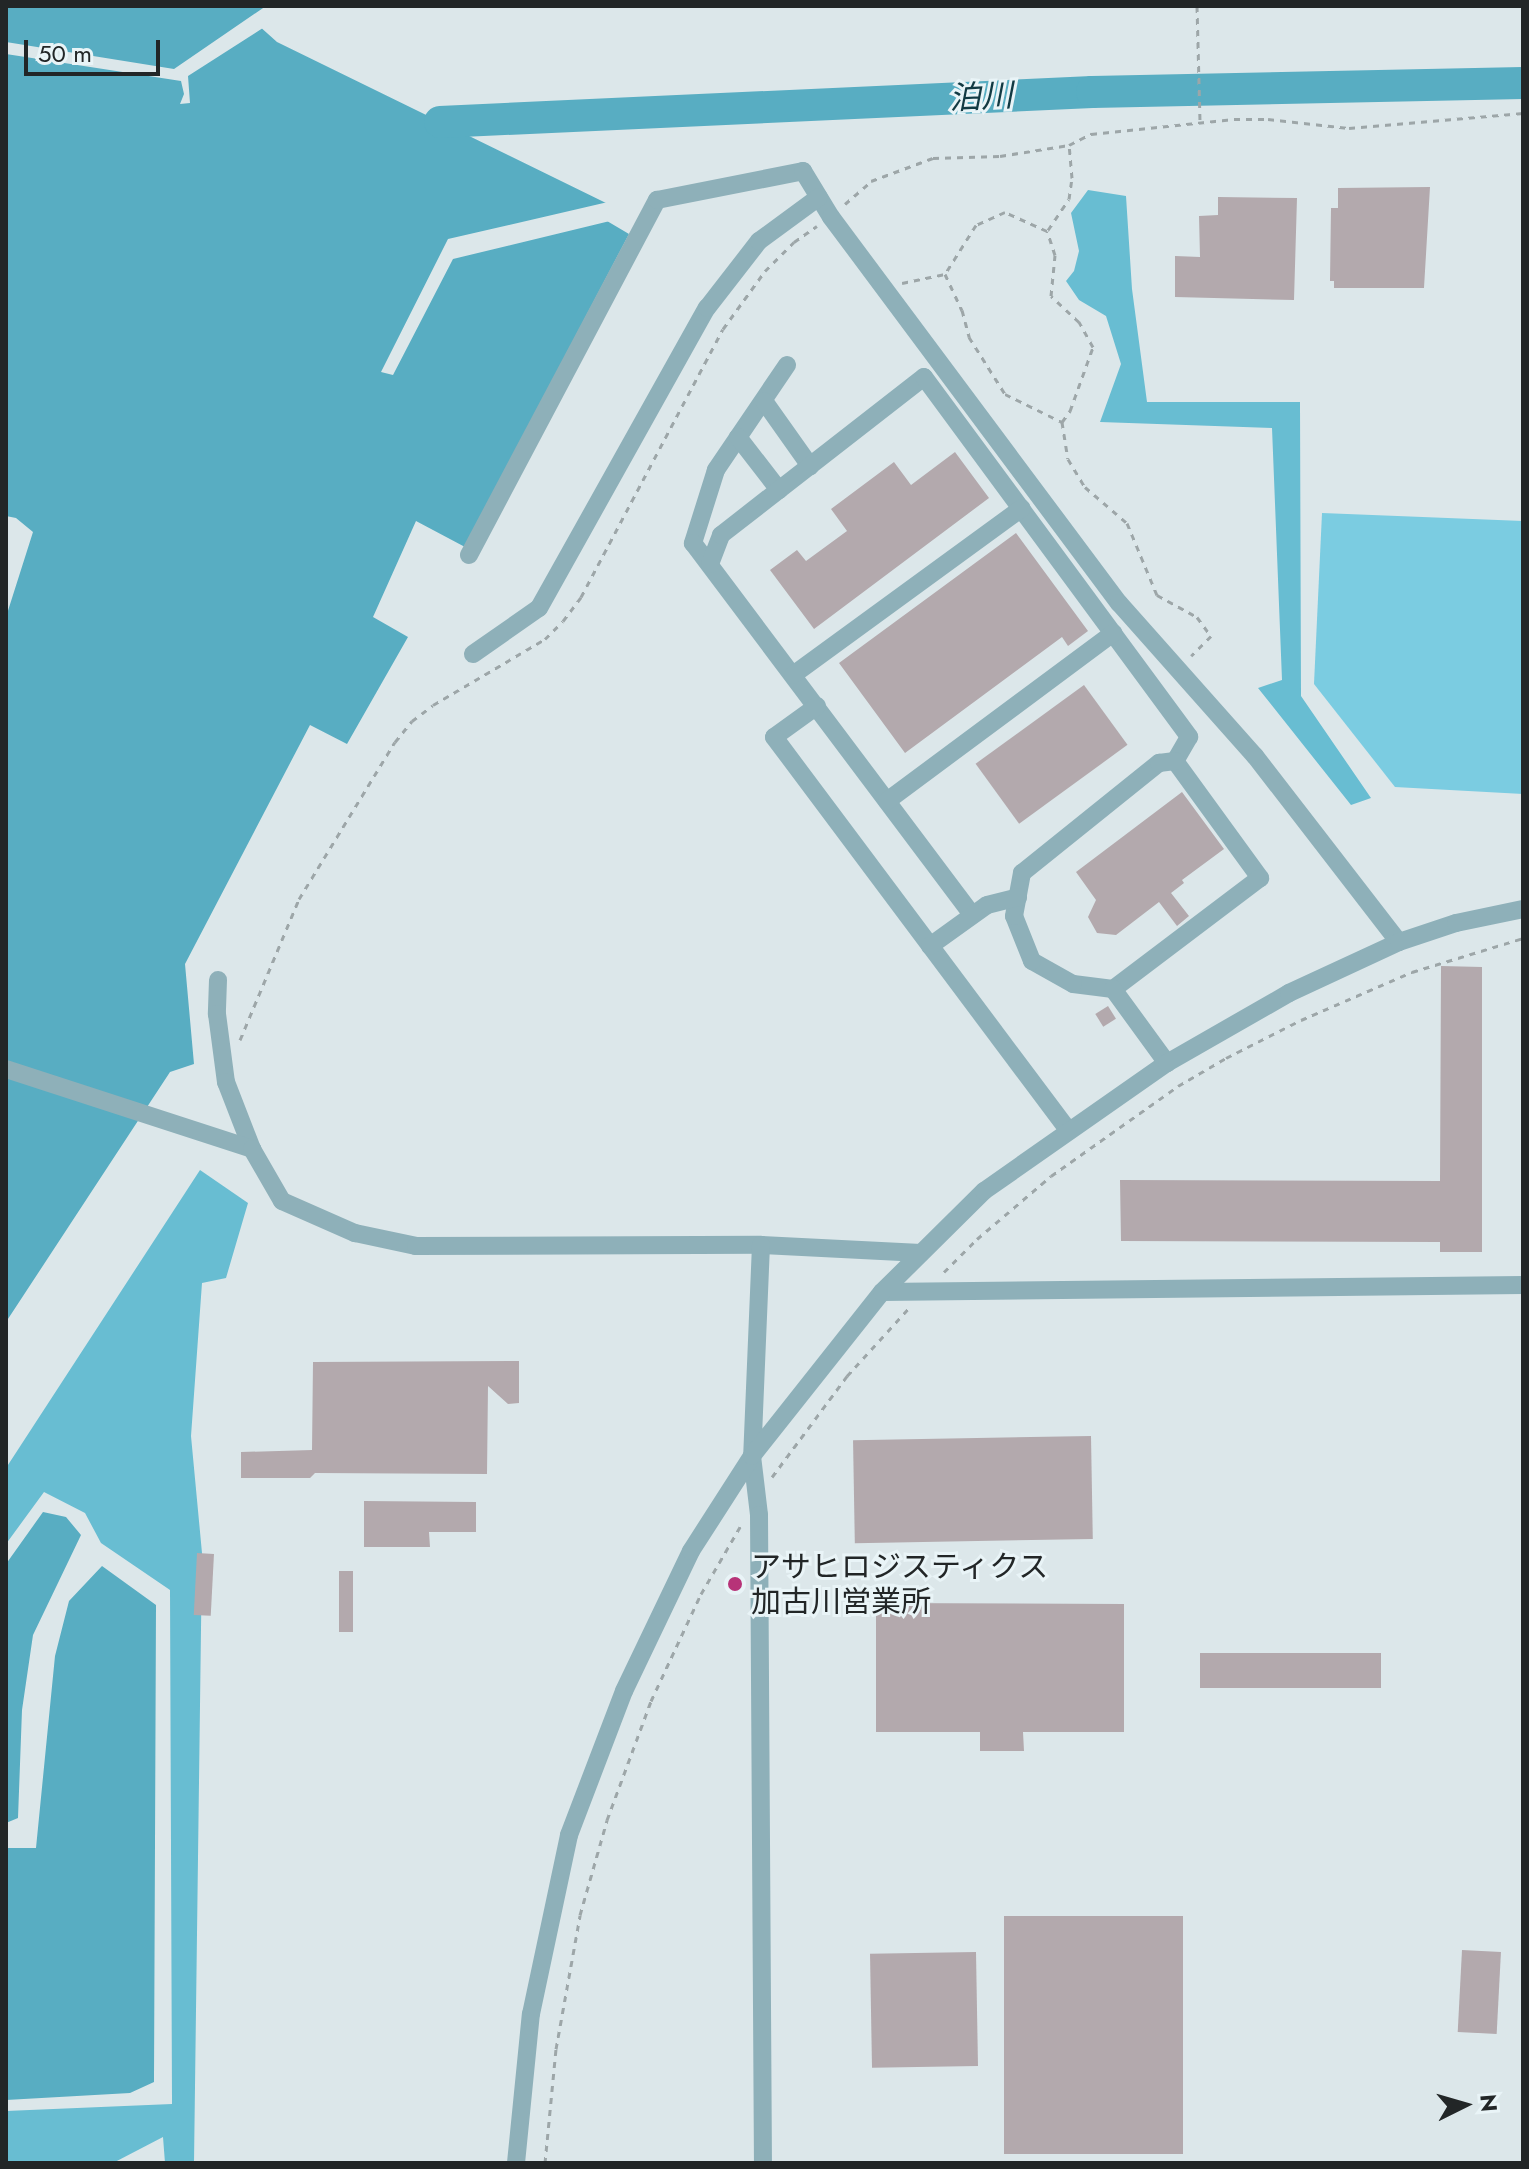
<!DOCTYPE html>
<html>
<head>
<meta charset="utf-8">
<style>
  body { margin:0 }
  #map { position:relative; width:1529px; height:2169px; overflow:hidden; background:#dce7ea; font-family:Jost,"Noto Sans JP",sans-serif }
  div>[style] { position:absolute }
  .green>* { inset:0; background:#7bcce1 }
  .forest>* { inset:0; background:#68bdd2 }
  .water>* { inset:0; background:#58adc2 }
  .pier>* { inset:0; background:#dce7ea }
  .river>* { height:32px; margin:-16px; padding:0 16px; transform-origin:16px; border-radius:16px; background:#58adc2 }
  .building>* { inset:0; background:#b3a9ad; transform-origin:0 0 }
  .path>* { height:3px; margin-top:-1.5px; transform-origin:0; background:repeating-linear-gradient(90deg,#9da6a8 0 6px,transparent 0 12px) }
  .minor>* { height:18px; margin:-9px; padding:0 9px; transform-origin:9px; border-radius:9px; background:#8eb0b9 }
  .dots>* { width:22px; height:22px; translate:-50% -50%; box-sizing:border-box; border:4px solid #e9f4f7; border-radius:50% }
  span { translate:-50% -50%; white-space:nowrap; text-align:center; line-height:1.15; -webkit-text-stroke:6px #e9f4f7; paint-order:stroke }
  .poi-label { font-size:30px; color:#222627 }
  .left { translate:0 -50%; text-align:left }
  .water-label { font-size:32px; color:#123a43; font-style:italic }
  .frame { position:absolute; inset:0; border:8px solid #222627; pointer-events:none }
  .north { position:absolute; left:1425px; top:2065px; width:80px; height:80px; -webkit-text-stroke:6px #e9f4f7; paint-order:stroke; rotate:85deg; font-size:22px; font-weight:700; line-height:32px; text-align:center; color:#222627 }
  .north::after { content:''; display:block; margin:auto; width:28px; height:36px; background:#222627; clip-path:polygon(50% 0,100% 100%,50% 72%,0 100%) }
  .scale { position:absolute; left:24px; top:40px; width:136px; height:36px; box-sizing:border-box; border:4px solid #222627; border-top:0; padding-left:10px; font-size:24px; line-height:28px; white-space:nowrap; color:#222627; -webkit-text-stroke:6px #e9f4f7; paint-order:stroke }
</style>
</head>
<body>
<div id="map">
  <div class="green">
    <i style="clip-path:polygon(1322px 513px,1523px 521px,1523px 794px,1395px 787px,1314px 684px)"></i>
  </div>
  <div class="forest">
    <i style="clip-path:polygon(1088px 190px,1126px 196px,1132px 289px,1147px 402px,1300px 402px,1301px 696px,1371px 798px,1351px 805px,1258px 688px,1282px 680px,1272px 428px,1100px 422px,1121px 364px,1106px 316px,1079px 300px,1066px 281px,1074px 271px,1079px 251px,1071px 213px)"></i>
    <i style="clip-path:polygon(200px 1170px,248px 1203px,226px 1278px,202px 1283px,191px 1436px,202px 1553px,194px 2163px,165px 2163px,163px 2137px,113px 2163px,6px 2163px,6px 2111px,172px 2104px,170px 1590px,101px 1543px,85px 1513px,44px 1492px,6px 1544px,6px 1468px)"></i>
  </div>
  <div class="water">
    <i style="clip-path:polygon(6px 6px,284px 6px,258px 25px,277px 42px,606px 203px,607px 221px,629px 234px,465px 547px,416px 521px,373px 617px,408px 637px,347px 744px,310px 725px,185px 964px,194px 1064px,170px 1072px,6px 1322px,6px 617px,33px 532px,16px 518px,6px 516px)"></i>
    <i style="clip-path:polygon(43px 1512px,66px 1517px,81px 1535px,33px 1635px,22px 1710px,18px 1818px,6px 1823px,6px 1564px)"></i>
    <i style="clip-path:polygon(102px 1566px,156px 1605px,154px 2082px,130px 2093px,6px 2100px,6px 1848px,36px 1848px,55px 1656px,69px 1601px)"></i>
  </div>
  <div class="pier">
    <i style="clip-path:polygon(266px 6px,288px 6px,266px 26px,188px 76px,190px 103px,180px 104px,184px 94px,181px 81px,6px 54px,6px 42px,174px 69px)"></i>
    <i style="clip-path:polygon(608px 202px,610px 221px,453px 259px,393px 375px,381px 372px,448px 239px)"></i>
  </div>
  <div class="river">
    <i style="left:440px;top:122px;width:653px;rotate:-2.63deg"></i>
    <i style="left:1092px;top:92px;width:431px;rotate:-1.2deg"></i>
  </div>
  <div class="building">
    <i style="clip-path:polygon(1430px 187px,1424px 288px,1334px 288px,1334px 281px,1330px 281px,1331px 208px,1338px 208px,1338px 188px)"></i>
    <i style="clip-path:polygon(1218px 197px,1297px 198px,1294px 300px,1175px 297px,1175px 256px,1200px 257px,1199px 216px,1218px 215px)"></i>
    <i style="clip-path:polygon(955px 452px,989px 498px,814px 629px,770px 570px,797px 550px,806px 561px,847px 531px,831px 509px,894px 462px,911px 485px)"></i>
    <i style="clip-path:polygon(1016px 533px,1088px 631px,1068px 646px,1062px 637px,905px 753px,839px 663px)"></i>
    <i style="left:1084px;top:685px;width:74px;height:134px;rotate:54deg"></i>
    <i style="clip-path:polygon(1182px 792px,1224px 849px,1182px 880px,1184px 883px,1171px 893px,1189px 916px,1177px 926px,1159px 902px,1116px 935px,1097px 933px,1088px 917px,1096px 900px,1076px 872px)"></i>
    <i style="clip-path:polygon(1441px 966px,1482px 967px,1482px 1252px,1440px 1252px,1440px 1242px,1121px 1241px,1120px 1180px,1440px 1181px)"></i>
    <i style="left:1108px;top:1006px;width:15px;height:15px;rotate:58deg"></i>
    <i style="clip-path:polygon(519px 1361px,519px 1403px,508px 1404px,488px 1386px,487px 1474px,315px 1473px,310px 1478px,241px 1478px,241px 1452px,312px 1450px,313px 1362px)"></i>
    <i style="left:1091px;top:1436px;width:103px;height:238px;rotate:89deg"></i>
    <i style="clip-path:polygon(364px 1501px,476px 1502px,476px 1532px,429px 1532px,430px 1547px,364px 1547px)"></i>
    <i style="left:197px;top:1553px;width:17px;height:62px;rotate:3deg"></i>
    <i style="left:339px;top:1571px;width:14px;height:61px"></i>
    <i style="clip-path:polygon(876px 1603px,1124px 1604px,1124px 1732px,1023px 1732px,1024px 1751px,980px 1751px,980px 1732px,876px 1732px)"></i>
    <i style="left:1381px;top:1653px;width:35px;height:181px;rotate:90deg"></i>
    <i style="left:1183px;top:1916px;width:238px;height:179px;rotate:90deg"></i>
    <i style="left:1462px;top:1950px;width:39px;height:82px;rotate:3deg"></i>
    <i style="left:976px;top:1952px;width:114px;height:106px;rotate:89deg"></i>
  </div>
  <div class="path">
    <i style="left:1197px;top:6px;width:118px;rotate:88.5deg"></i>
    <i style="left:845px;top:204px;width:35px;rotate:-41deg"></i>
    <i style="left:871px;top:181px;width:66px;rotate:-20.4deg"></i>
    <i style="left:933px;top:158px;width:67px;rotate:-1.7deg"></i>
    <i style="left:1000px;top:156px;width:70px;rotate:-9.1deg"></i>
    <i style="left:1069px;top:145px;width:25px;rotate:-27deg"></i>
    <i style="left:1091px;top:134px;width:144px;rotate:-6deg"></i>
    <i style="left:1234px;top:119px;width:34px"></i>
    <i style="left:1268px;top:119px;width:81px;rotate:6.3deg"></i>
    <i style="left:1349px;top:128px;width:175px;rotate:-4.9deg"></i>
    <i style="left:1048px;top:230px;width:37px;rotate:-56deg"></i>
    <i style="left:1069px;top:199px;width:21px;rotate:-82deg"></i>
    <i style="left:1072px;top:178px;width:33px;rotate:-95deg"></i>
    <i style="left:902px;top:283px;width:44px;rotate:-11.8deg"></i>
    <i style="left:1062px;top:422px;width:14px;rotate:-54deg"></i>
    <i style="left:1070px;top:411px;width:68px;rotate:-70.2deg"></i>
    <i style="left:1093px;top:347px;width:29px;rotate:-119deg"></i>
    <i style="left:1079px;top:322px;width:38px;rotate:-137deg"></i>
    <i style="left:1051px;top:296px;width:41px;rotate:-84.4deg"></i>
    <i style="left:1055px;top:255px;width:25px;rotate:-108deg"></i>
    <i style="left:1047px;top:231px;width:46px;rotate:-155.7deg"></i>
    <i style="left:1005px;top:212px;width:32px;rotate:156deg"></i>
    <i style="left:976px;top:225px;width:58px;rotate:122.3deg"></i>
    <i style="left:945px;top:274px;width:40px;rotate:65deg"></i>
    <i style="left:962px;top:310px;width:28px;rotate:75deg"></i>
    <i style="left:969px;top:337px;width:67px;rotate:57.7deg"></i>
    <i style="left:1005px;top:394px;width:64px;rotate:26.2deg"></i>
    <i style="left:1062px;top:422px;width:37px;rotate:81deg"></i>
    <i style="left:1068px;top:459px;width:33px;rotate:59deg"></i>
    <i style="left:1085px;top:487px;width:55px;rotate:40.6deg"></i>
    <i style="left:1127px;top:523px;width:78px;rotate:67.4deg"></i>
    <i style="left:1157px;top:595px;width:46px;rotate:28.8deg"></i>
    <i style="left:1197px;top:617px;width:24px;rotate:54deg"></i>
    <i style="left:1211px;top:636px;width:28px;rotate:135deg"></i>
    <i style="left:240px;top:1040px;width:153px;rotate:-67.3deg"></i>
    <i style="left:299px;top:899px;width:184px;rotate:-58.6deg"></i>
    <i style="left:395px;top:742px;width:27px;rotate:-51deg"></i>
    <i style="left:412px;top:721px;width:26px;rotate:-37deg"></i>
    <i style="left:433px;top:705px;width:130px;rotate:-30.5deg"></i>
    <i style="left:545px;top:639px;width:25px;rotate:-45deg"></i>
    <i style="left:563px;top:621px;width:30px;rotate:-53deg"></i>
    <i style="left:581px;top:597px;width:303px;rotate:-62.1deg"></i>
    <i style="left:723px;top:329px;width:72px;rotate:-54.1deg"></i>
    <i style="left:765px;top:271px;width:41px;rotate:-45deg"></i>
    <i style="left:794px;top:242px;width:28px;rotate:-35deg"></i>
    <i style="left:944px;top:1272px;width:47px;rotate:-45deg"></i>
    <i style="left:977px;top:1239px;width:97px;rotate:-40.4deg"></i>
    <i style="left:1051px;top:1176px;width:156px;rotate:-35.3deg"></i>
    <i style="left:1178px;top:1086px;width:56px;rotate:-30.3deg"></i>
    <i style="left:1226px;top:1058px;width:84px;rotate:-26.9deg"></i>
    <i style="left:1301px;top:1020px;width:121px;rotate:-23.4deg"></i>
    <i style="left:1412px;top:972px;width:116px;rotate:-17deg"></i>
    <i style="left:772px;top:1477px;width:126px;rotate:-53.4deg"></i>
    <i style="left:847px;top:1376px;width:91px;rotate:-47.7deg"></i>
    <i style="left:545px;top:2163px;width:115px;rotate:-84.5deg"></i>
    <i style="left:556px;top:2049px;width:136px;rotate:-79.8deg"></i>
    <i style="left:580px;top:1915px;width:99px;rotate:-74.1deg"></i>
    <i style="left:607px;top:1820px;width:127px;rotate:-69.7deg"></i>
    <i style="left:651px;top:1701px;width:118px;rotate:-65deg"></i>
    <i style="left:701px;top:1594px;width:78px;rotate:-59.8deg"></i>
  </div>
  <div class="minor">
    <i style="left:787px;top:365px;width:127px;rotate:124.1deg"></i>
    <i style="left:716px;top:470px;width:77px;rotate:107.5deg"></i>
    <i style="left:693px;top:543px;width:465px;rotate:53.1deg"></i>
    <i style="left:764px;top:401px;width:80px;rotate:54.7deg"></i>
    <i style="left:738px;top:437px;width:67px;rotate:52.3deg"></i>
    <i style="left:469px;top:555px;width:402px;rotate:-62.1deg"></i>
    <i style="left:657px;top:200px;width:149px;rotate:-11.2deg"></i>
    <i style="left:803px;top:171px;width:54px;rotate:58.7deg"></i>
    <i style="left:831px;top:217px;width:482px;rotate:53.3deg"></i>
    <i style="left:1119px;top:603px;width:205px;rotate:48.4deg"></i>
    <i style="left:1255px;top:756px;width:235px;rotate:52.3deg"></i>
    <i style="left:710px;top:564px;width:31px;rotate:-69deg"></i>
    <i style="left:721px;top:535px;width:257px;rotate:-37.9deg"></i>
    <i style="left:924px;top:377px;width:447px;rotate:53.6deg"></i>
    <i style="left:1189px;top:737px;width:28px;rotate:120deg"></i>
    <i style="left:473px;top:654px;width:80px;rotate:-34.9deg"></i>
    <i style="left:539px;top:608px;width:344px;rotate:-60.8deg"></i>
    <i style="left:707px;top:308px;width:85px;rotate:-52.2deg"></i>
    <i style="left:759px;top:241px;width:74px;rotate:-36.3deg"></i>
    <i style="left:793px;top:675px;width:283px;rotate:-36.1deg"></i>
    <i style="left:817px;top:706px;width:53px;rotate:144.2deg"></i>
    <i style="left:774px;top:737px;width:492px;rotate:53.2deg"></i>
    <i style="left:1175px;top:761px;width:145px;rotate:54deg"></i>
    <i style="left:1260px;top:878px;width:184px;rotate:142.9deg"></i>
    <i style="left:1113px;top:989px;width:40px;rotate:-172.9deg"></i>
    <i style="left:1073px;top:984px;width:47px;rotate:-150.7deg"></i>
    <i style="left:1032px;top:961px;width:48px;rotate:-111.8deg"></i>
    <i style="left:1014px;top:916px;width:44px;rotate:-79.5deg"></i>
    <i style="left:1022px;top:873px;width:176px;rotate:-38.8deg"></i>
    <i style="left:1159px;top:763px;width:16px;rotate:-7deg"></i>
    <i style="left:887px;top:801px;width:282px;rotate:-36.6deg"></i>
    <i style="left:930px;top:946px;width:70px;rotate:-35.7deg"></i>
    <i style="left:987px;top:905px;width:32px;rotate:-14deg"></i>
    <i style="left:218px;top:980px;width:34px;rotate:92deg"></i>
    <i style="left:217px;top:1014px;width:69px;rotate:82.5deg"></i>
    <i style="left:226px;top:1082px;width:72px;rotate:68.8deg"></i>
    <i style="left:1113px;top:989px;width:92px;rotate:53.9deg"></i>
    <i style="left:6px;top:1069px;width:259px;rotate:18deg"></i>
    <i style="left:252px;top:1149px;width:60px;rotate:60deg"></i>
    <i style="left:282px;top:1201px;width:80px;rotate:23.7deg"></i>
    <i style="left:355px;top:1233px;width:62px;rotate:12deg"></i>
    <i style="left:416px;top:1246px;width:345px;rotate:-0.2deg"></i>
    <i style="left:761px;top:1245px;width:160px;rotate:2.9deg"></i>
    <i style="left:761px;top:1245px;width:211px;rotate:92.4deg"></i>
    <i style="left:752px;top:1456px;width:59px;rotate:83.2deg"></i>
    <i style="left:759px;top:1515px;width:648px;rotate:89.65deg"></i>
    <i style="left:882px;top:1292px;width:641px;rotate:-0.63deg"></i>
    <i style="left:516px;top:2163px;width:150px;rotate:-84.3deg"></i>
    <i style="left:531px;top:2014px;width:183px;rotate:-78deg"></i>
    <i style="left:569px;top:1835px;width:154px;rotate:-69.1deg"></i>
    <i style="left:624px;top:1691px;width:155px;rotate:-64.4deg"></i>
    <i style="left:691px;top:1551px;width:113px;rotate:-57.3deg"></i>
    <i style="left:752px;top:1456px;width:209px;rotate:-51.6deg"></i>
    <i style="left:882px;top:1292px;width:144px;rotate:-44.7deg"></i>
    <i style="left:984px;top:1191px;width:223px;rotate:-35deg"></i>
    <i style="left:1167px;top:1063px;width:141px;rotate:-29.8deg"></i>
    <i style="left:1289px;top:993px;width:121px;rotate:-24.9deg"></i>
    <i style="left:1399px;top:942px;width:60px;rotate:-18.4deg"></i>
    <i style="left:1456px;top:923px;width:68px;rotate:-11.8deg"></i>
  </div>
  <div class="dots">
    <i style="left:735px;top:1584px;background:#b73378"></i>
  </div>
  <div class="poi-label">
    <span class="left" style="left:751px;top:1584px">アサヒロジスティクス<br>加古川営業所</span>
  </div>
  <div class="water-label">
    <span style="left:981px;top:97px;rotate:-3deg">泊川</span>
  </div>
  <div class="frame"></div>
  <div class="north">N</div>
  <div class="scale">50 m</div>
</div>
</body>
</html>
